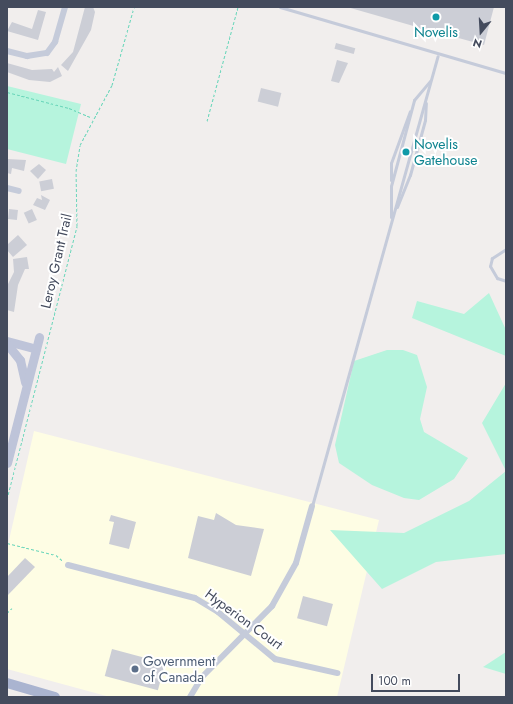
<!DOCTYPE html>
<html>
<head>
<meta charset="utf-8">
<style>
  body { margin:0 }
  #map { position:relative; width:513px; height:704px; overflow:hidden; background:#f1eeed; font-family:Jost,sans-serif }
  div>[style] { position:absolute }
  .commercial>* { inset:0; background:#fefde4 }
  .green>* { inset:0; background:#b6f4dd }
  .building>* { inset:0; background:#ccced6; transform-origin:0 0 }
  .path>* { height:1px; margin-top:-0.5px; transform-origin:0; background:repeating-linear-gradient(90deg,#6ad6ba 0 3px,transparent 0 5px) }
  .lane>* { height:3px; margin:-1.5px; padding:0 1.5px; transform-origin:1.5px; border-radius:1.5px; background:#c5cbda }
  .street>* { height:6px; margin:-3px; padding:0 3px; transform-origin:3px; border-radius:3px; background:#c5cbda }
  .secondary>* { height:9px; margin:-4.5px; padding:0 4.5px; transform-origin:4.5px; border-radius:4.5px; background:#bec4d9 }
  .primary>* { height:10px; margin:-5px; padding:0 5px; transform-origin:5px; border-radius:5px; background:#aab4d0 }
  .dots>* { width:11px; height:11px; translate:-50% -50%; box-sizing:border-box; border:2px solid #fff; border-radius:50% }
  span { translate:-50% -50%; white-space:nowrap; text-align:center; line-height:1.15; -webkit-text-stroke:4px #fff; paint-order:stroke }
  .culture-label { font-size:14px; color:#0d838f }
  .left { translate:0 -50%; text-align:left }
  .street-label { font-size:14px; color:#444b5d }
  .service-label { font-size:14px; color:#4e5e75 }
  .frame { position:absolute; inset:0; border:8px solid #444b5d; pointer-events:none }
  .north { position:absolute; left:461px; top:12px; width:40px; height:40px; -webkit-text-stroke:3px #fff; paint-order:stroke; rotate:198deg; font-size:11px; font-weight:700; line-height:16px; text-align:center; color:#444b5d }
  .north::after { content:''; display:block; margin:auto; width:14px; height:18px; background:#444b5d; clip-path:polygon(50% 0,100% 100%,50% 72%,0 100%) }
  .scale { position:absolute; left:371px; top:674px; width:89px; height:18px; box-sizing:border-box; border:2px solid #444b5d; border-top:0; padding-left:5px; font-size:12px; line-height:14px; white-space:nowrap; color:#444b5d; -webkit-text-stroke:3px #fff; paint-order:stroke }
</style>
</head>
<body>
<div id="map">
  <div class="commercial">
    <i style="clip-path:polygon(34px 431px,379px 520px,337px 697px,110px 697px,7px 669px,7px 549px)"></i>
  </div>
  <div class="green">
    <i style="clip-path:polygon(7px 86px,81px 104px,66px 164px,7px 149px)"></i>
    <i style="clip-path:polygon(489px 293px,506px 330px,506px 356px,412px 318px,417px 301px,464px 314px)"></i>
    <i style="clip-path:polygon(387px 350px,403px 350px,417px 355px,427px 387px,420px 419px,424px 432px,468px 458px,454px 479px,419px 500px,404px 498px,372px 485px,339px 463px,335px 445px,354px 361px)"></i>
    <i style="clip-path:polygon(506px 383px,506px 554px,436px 562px,382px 589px,330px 530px,404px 533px,469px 501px,506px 471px,482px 423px)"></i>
    <i style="clip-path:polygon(506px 652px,506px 674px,483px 667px)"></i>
  </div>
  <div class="building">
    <i style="clip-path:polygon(85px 7px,93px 7px,95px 12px,91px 30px,68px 71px,61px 65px,73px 52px)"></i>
    <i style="clip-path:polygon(347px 7px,494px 7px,484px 45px,433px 31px,431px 39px,416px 35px,417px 27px)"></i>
    <i style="clip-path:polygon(38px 10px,46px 12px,38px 40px,7px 31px,12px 22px,32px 29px)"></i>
    <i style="left:336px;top:43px;width:20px;height:6px;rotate:15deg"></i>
    <i style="clip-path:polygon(337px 60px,348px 63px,339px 83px,331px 81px)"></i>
    <i style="clip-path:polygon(7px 63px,32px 70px,52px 69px,54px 72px,58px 67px,62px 76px,50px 82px,29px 80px,7px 72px)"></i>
    <i style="left:261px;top:88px;width:21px;height:14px;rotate:14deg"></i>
    <i style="clip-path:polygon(7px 159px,26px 160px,24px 171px,12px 168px,11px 174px,7px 173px)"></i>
    <i style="clip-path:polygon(39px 164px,46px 170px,38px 179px,30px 171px)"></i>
    <i style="left:52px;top:179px;width:10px;height:13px;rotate:79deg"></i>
    <i style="clip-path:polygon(41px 195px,50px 200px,45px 210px,33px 205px,37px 198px,42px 200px)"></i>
    <i style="left:9px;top:209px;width:9px;height:10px;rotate:6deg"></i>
    <i style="left:32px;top:209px;width:12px;height:9px;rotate:66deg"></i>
    <i style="clip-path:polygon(18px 235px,27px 245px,13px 257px,7px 250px,8px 244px)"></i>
    <i style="clip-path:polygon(27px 257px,29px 269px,25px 269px,18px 285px,14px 312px,7px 310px,7px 286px,14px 272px,13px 259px)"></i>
    <i style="clip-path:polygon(216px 513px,236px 525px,264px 529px,251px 576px,188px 558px,198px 516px,214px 520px)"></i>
    <i style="clip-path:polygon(111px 515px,136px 522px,129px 549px,109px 544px,114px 522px,109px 521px)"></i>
    <i style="clip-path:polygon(25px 558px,35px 567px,7px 596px,7px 577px)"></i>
    <i style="left:303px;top:596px;width:31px;height:23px;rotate:15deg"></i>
    <i style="left:112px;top:649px;width:55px;height:28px;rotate:15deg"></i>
  </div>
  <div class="path">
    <i style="left:7px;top:92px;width:64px;rotate:14.5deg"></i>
    <i style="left:69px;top:108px;width:25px;rotate:23deg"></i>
    <i style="left:207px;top:121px;width:118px;rotate:-74.8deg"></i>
    <i style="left:7px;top:499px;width:282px;rotate:-75.6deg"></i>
    <i style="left:77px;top:226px;width:55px;rotate:-91deg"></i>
    <i style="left:76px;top:171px;width:26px;rotate:-81deg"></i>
    <i style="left:80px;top:145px;width:68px;rotate:-61.9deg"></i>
    <i style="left:112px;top:85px;width:81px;rotate:-74.2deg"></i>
    <i style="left:7px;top:543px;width:50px;rotate:13.8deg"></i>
    <i style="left:56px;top:555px;width:9px;rotate:41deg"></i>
    <i style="left:7px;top:613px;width:7px;rotate:-45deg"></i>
  </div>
  <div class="lane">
    <i style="left:280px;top:7px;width:235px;rotate:16.3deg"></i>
    <i style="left:391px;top:180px;width:17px;rotate:-90deg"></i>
    <i style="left:391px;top:163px;width:55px;rotate:-69.9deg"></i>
    <i style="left:397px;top:207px;width:35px;rotate:-68deg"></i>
    <i style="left:410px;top:175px;width:57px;rotate:-74.7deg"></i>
    <i style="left:425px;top:120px;width:17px;rotate:-87deg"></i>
    <i style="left:391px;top:217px;width:31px;rotate:-90deg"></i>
    <i style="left:391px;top:186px;width:89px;rotate:-75deg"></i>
    <i style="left:414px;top:100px;width:25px;rotate:-50deg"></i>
    <i style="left:506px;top:249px;width:17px;rotate:147deg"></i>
    <i style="left:492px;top:258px;width:8px;rotate:104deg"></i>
    <i style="left:490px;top:266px;width:14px;rotate:60deg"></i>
    <i style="left:497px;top:278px;width:9px;rotate:18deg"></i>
    <i style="left:312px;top:506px;width:467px;rotate:-74.4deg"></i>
  </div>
  <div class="street">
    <i style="left:7px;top:51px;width:21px;rotate:14deg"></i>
    <i style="left:27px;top:56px;width:20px;rotate:-9deg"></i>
    <i style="left:47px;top:53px;width:14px;rotate:-54deg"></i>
    <i style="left:55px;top:42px;width:36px;rotate:-74deg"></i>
    <i style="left:7px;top:188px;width:12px;rotate:14deg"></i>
    <i style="left:68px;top:565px;width:131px;rotate:14.6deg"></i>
    <i style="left:195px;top:598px;width:27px;rotate:31deg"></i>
    <i style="left:218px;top:612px;width:74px;rotate:39.5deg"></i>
    <i style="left:275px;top:659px;width:64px;rotate:12.7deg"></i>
    <i style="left:190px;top:697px;width:23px;rotate:-59deg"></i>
    <i style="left:202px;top:677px;width:100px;rotate:-45.4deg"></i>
    <i style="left:272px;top:606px;width:49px;rotate:-60.8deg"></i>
    <i style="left:296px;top:563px;width:59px;rotate:-74.3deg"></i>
  </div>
  <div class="secondary">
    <i style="left:7px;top:341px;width:30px;rotate:15deg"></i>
    <i style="left:7px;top:344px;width:21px;rotate:51deg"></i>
    <i style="left:20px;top:360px;width:23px;rotate:77deg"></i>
    <i style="left:7px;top:463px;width:130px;rotate:-75.7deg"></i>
  </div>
  <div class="primary">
    <i style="left:7px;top:683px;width:50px;rotate:16.3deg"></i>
  </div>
  <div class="dots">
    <i style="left:436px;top:17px;background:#0f9aa8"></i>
    <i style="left:406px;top:152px;background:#0f9aa8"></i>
    <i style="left:135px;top:669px;background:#5c6f8a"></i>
  </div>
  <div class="culture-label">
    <span style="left:436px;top:32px">Novelis</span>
    <span class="left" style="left:414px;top:152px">Novelis<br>Gatehouse</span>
  </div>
  <div class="street-label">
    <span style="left:56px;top:261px;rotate:-77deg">Leroy Grant Trail</span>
    <span style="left:244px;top:619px;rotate:36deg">Hyperion Court</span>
  </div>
  <div class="service-label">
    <span class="left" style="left:143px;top:669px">Government<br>of Canada</span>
  </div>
  <div class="frame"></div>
  <div class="north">N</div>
  <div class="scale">100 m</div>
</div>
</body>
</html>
